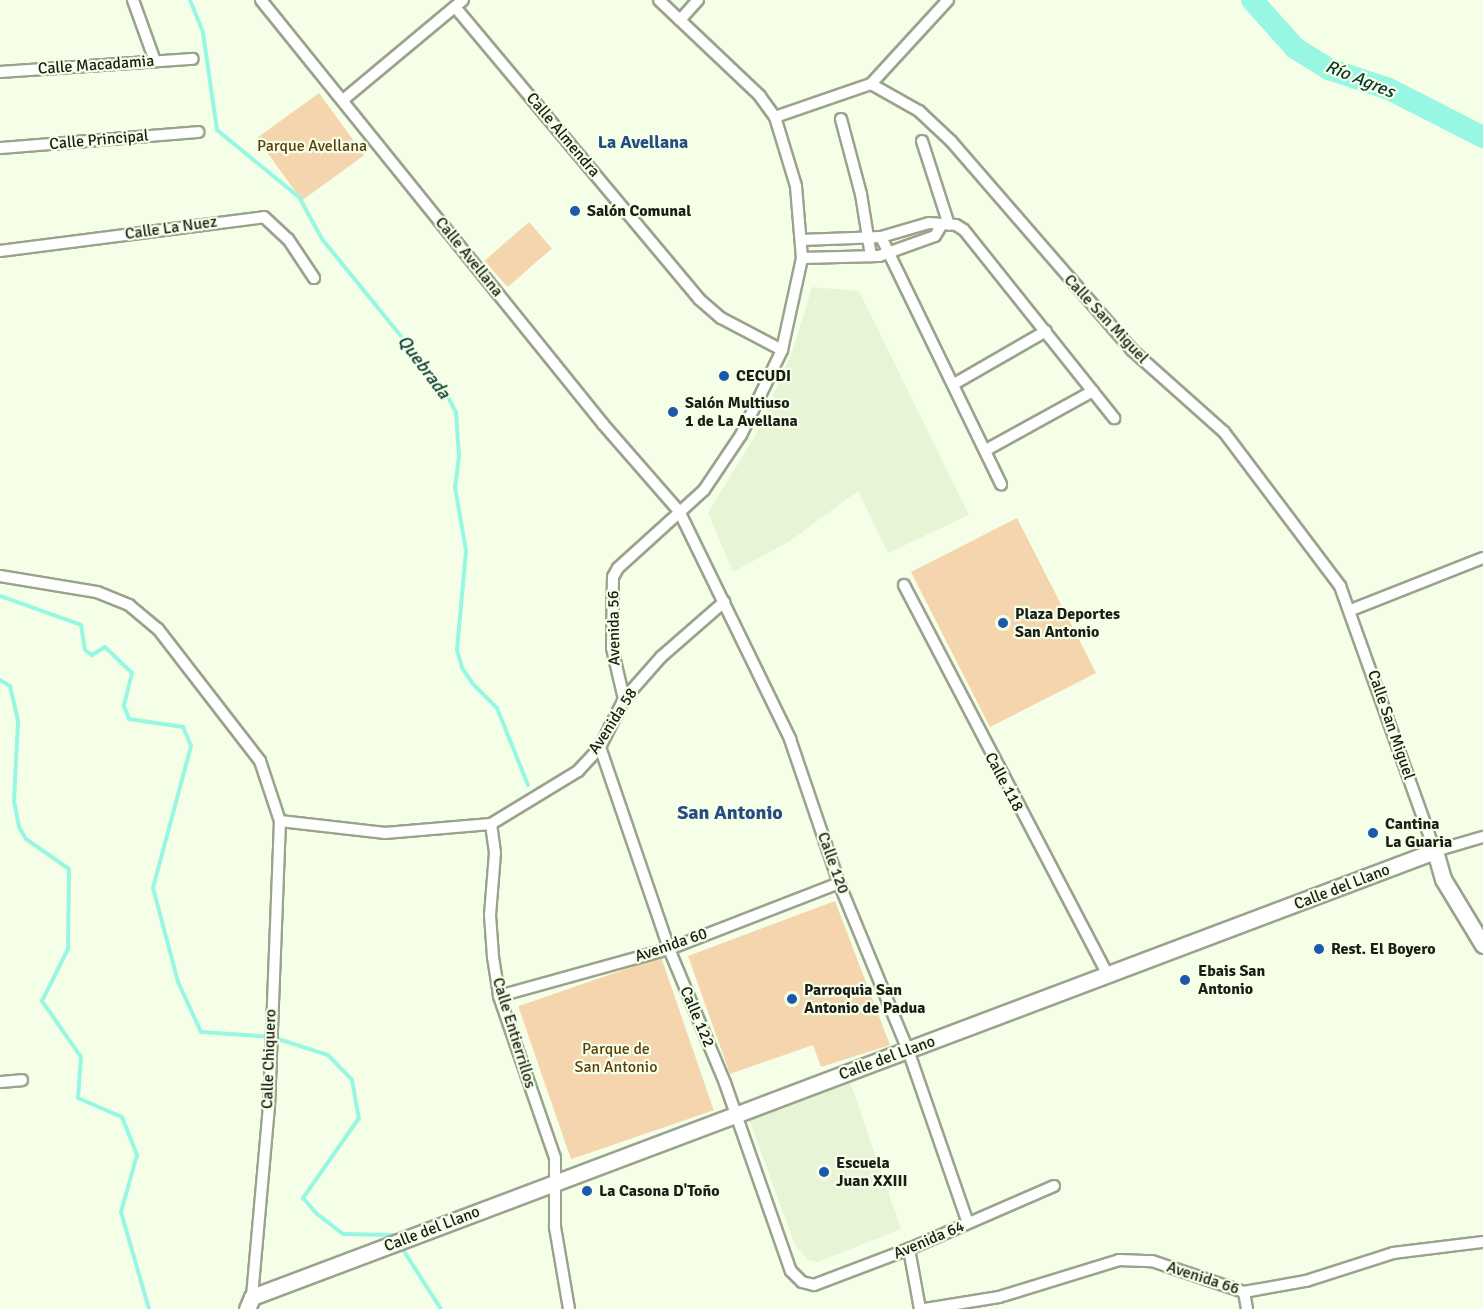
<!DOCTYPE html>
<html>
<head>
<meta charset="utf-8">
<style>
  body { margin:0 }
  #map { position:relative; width:1483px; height:1309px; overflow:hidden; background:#f5ffe8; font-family:Signika,sans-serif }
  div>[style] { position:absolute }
  .built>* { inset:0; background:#e8f4d6 }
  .green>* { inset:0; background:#f4d5ae; transform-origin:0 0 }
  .stream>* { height:4px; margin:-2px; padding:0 2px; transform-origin:2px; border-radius:2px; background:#98f7e2 }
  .river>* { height:22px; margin:-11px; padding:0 11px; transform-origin:11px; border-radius:11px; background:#98f7e2 }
  .roads { filter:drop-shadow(2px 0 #9aa38d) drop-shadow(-2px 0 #9aa38d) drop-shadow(0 2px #9aa38d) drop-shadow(0 -2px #9aa38d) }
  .minor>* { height:10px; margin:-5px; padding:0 5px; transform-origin:5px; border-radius:5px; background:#fff }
  .secondary>* { height:15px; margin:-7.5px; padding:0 7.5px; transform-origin:7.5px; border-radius:7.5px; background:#fff }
  .dots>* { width:16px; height:16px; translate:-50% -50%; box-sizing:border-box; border:3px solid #f5ffe8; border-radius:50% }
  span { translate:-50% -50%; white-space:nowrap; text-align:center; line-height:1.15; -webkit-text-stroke:4.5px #f5ffe8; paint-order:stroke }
  .street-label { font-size:16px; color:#1b1e16 }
  .park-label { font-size:16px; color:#5d3d0c }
  .poi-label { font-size:16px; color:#1b1e16; font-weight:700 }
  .left { translate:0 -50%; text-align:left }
  .water-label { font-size:18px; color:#0b3931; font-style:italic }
  .neighbourhood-label { font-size:18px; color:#264c82; font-weight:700 }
  .quarter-label { font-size:20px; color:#264c82; font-weight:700 }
</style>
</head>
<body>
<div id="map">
  <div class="built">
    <i style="clip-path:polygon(812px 287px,859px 291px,969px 515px,888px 553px,858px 491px,790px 541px,733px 572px,708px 513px,759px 429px,793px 349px)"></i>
    <i style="clip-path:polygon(849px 1079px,901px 1229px,818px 1262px,808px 1260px,795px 1245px,748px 1116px)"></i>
  </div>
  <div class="green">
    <i style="left:319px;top:93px;width:77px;height:77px;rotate:54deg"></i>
    <i style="left:529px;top:222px;width:35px;height:59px;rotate:49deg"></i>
    <i style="left:1017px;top:518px;width:174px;height:119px;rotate:63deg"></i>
    <i style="clip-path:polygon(835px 901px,890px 1045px,821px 1067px,813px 1045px,730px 1074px,688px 956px)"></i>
    <i style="left:661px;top:957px;width:162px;height:151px;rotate:71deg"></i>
  </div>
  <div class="stream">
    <i style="left:190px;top:0;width:35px;rotate:68deg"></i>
    <i style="left:203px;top:33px;width:98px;rotate:81.8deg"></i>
    <i style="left:217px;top:130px;width:106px;rotate:39.3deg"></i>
    <i style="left:299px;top:197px;width:48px;rotate:61.3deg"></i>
    <i style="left:322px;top:239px;width:193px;rotate:50.9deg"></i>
    <i style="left:444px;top:389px;width:27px;rotate:63deg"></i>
    <i style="left:456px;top:413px;width:43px;rotate:86deg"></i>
    <i style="left:459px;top:456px;width:31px;rotate:97deg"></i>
    <i style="left:455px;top:487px;width:65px;rotate:80.2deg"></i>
    <i style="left:466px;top:551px;width:99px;rotate:95.2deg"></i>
    <i style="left:457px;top:650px;width:19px;rotate:74deg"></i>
    <i style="left:462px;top:668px;width:19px;rotate:55deg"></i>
    <i style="left:473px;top:684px;width:34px;rotate:45deg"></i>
    <i style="left:497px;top:708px;width:83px;rotate:68.1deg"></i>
    <i style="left:0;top:596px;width:86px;rotate:19.7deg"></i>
    <i style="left:81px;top:625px;width:25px;rotate:81deg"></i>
    <i style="left:85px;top:650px;width:9px;rotate:36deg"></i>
    <i style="left:92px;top:655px;width:15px;rotate:-32deg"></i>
    <i style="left:105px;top:647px;width:37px;rotate:44deg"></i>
    <i style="left:132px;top:673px;width:34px;rotate:104deg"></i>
    <i style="left:124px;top:706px;width:14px;rotate:69deg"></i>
    <i style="left:129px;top:719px;width:55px;rotate:8.4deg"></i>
    <i style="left:183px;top:727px;width:21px;rotate:67deg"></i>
    <i style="left:191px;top:746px;width:147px;rotate:105deg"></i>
    <i style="left:153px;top:888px;width:97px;rotate:75.1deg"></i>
    <i style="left:178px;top:982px;width:55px;rotate:65.3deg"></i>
    <i style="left:201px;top:1032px;width:71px;rotate:4deg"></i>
    <i style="left:272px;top:1037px;width:59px;rotate:17.8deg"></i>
    <i style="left:328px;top:1055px;width:35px;rotate:46deg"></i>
    <i style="left:352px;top:1080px;width:39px;rotate:80deg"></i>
    <i style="left:359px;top:1118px;width:98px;rotate:125deg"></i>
    <i style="left:303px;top:1198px;width:20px;rotate:49deg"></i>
    <i style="left:316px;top:1213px;width:34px;rotate:38deg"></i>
    <i style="left:343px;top:1234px;width:51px;rotate:1.1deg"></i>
    <i style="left:394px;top:1235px;width:4px;rotate:56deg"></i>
    <i style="left:0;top:680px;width:12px;rotate:31deg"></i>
    <i style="left:10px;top:686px;width:37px;rotate:77deg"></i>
    <i style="left:18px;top:722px;width:79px;rotate:92.9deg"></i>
    <i style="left:14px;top:801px;width:26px;rotate:79deg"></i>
    <i style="left:19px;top:827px;width:14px;rotate:60deg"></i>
    <i style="left:26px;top:839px;width:52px;rotate:34.9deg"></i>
    <i style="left:69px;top:869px;width:80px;rotate:90.7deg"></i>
    <i style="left:68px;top:949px;width:58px;rotate:116.6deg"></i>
    <i style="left:42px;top:1001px;width:68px;rotate:55.1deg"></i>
    <i style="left:81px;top:1057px;width:41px;rotate:94.2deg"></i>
    <i style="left:78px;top:1098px;width:48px;rotate:23.4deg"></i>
    <i style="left:122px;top:1117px;width:41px;rotate:68.5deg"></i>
    <i style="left:137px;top:1155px;width:59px;rotate:105.7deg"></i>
    <i style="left:121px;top:1212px;width:101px;rotate:73.9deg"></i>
    <i style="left:400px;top:1245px;width:76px;rotate:57.4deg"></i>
  </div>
  <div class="river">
    <i style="left:1252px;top:0;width:64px;rotate:48.1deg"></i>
    <i style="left:1295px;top:48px;width:40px;rotate:32deg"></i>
    <i style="left:1329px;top:69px;width:63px;rotate:18.4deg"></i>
    <i style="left:1389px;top:89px;width:106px;rotate:27.1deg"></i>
  </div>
  <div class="roads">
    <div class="minor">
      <i style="left:133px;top:0;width:65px;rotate:70.2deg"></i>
      <i style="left:261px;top:0;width:545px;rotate:51.11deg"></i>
      <i style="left:603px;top:424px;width:116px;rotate:48.9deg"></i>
      <i style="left:679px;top:511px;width:254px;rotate:64deg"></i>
      <i style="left:790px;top:739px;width:152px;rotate:71.2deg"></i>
      <i style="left:839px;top:883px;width:181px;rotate:67.6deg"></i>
      <i style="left:908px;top:1050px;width:183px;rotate:70.9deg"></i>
      <i style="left:455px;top:7px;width:381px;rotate:50.1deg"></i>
      <i style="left:699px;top:299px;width:29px;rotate:41deg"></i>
      <i style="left:721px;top:318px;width:69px;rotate:27.7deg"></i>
      <i style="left:680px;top:20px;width:27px;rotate:-48deg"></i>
      <i style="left:0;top:72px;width:193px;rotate:-3.9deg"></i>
      <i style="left:871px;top:84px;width:114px;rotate:-47.5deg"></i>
      <i style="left:343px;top:100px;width:156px;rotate:-39.8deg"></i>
      <i style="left:775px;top:117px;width:102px;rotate:-19deg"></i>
      <i style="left:871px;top:84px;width:55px;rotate:29.4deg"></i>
      <i style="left:919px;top:111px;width:44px;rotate:43.2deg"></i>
      <i style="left:951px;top:141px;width:276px;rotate:49.1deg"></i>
      <i style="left:1132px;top:350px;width:123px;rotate:41.7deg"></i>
      <i style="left:1224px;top:432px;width:193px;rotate:53deg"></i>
      <i style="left:1340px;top:586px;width:282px;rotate:70.3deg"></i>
      <i style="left:1435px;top:851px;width:50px;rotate:-16.3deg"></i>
      <i style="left:841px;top:119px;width:78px;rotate:75.1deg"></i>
      <i style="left:861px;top:194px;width:63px;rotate:80.8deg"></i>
      <i style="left:922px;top:141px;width:88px;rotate:72.2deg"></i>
      <i style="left:0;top:148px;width:199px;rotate:-4.6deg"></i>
      <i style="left:881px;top:237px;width:275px;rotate:64.1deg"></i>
      <i style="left:801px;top:240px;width:80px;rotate:-2.1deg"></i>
      <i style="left:881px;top:237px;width:50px;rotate:-16.3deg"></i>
      <i style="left:929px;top:223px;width:27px;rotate:4deg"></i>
      <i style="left:956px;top:225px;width:9px;rotate:32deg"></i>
      <i style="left:964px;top:230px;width:241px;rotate:51.4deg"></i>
      <i style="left:0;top:251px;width:266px;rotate:-7.3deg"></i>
      <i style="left:264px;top:217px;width:33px;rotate:43deg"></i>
      <i style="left:288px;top:239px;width:47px;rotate:56.3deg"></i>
      <i style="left:802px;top:258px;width:77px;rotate:-1.5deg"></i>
      <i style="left:879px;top:256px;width:59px;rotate:-19.7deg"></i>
      <i style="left:935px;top:236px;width:12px;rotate:-59deg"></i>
      <i style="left:954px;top:384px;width:106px;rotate:-29.9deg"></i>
      <i style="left:986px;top:450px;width:122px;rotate:-28.9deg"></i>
      <i style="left:0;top:576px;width:98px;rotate:9.4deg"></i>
      <i style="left:97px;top:592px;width:35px;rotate:22deg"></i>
      <i style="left:129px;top:605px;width:38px;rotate:40deg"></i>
      <i style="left:158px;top:629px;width:167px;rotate:52.3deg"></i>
      <i style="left:260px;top:761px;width:63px;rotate:71.6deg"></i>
      <i style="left:280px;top:821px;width:285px;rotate:92.2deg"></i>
      <i style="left:269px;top:1106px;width:192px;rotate:95.1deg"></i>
      <i style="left:904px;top:585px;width:441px;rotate:62.4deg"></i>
      <i style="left:1351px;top:610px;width:142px;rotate:-21.5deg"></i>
      <i style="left:624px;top:699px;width:52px;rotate:-103.2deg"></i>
      <i style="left:612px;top:648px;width:71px;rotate:-89.2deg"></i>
      <i style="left:613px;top:577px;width:10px;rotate:-61deg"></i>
      <i style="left:618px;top:568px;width:116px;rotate:-42.2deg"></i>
      <i style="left:704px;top:490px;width:66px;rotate:-56.1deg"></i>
      <i style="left:741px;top:435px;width:94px;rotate:-64.2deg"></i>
      <i style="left:782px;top:350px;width:94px;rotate:-77.7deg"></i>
      <i style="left:802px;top:258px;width:72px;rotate:-94.8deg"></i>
      <i style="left:796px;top:186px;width:72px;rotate:-106.9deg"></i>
      <i style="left:775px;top:117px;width:26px;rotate:-126deg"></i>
      <i style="left:760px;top:96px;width:139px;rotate:-136.5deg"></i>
      <i style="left:600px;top:747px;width:213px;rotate:71.1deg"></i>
      <i style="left:669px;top:949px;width:145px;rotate:67.3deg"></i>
      <i style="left:725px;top:1083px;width:199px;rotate:70.7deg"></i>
      <i style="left:791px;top:1271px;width:16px;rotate:45deg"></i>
      <i style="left:802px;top:1282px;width:12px;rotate:14deg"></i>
      <i style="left:814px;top:1285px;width:102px;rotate:-20.8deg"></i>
      <i style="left:909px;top:1249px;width:158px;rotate:-23.5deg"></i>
      <i style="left:280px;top:821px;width:106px;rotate:6.5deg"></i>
      <i style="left:385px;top:833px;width:106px;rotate:-4.9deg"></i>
      <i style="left:491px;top:824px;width:29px;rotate:82deg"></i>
      <i style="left:495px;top:853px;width:62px;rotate:94.6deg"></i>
      <i style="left:490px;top:915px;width:42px;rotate:85.9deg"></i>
      <i style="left:493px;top:957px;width:39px;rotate:81deg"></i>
      <i style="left:499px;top:996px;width:171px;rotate:70.9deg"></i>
      <i style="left:555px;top:1158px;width:69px;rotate:90deg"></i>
      <i style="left:555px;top:1227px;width:83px;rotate:80.3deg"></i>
      <i style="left:491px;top:824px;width:102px;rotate:-31.3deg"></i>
      <i style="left:578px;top:771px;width:33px;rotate:-47deg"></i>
      <i style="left:600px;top:747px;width:54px;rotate:-63.4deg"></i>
      <i style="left:624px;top:699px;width:56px;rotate:-48.6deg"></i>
      <i style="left:661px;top:657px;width:84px;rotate:-41.1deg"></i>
      <i style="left:499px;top:996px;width:176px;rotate:-15.5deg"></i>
      <i style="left:669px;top:949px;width:182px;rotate:-21.2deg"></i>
      <i style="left:0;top:1082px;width:22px;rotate:-5deg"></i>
      <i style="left:909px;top:1249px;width:61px;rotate:79.6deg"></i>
      <i style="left:1244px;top:1292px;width:17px;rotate:80deg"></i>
      <i style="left:925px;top:1309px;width:75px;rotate:-9.2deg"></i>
      <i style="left:999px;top:1297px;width:126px;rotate:-17.1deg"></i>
      <i style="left:1119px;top:1260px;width:33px;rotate:2deg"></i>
      <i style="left:1152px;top:1261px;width:97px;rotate:18.6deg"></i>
      <i style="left:1244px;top:1292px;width:63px;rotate:-10.1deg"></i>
      <i style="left:1306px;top:1281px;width:91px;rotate:-17.8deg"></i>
      <i style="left:1393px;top:1253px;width:91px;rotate:-7deg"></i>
    </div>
    <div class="secondary">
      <i style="left:247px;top:1309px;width:13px;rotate:-67deg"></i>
      <i style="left:252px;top:1297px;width:1264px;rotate:-20.66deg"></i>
      <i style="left:1435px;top:851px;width:29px;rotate:74deg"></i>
      <i style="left:1443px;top:879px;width:77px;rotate:58.8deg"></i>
    </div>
  </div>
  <div class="dots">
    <i style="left:575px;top:211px;background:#1c59aa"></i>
    <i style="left:724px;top:376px;background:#1c59aa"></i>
    <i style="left:673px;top:412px;background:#1c59aa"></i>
    <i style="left:1003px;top:623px;background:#1c59aa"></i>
    <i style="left:1373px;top:833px;background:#1c59aa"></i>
    <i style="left:1319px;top:949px;background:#1c59aa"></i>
    <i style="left:1185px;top:980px;background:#1c59aa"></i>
    <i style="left:792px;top:999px;background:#1c59aa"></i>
    <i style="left:824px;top:1172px;background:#1c59aa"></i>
    <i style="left:587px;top:1191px;background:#1c59aa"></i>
  </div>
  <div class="street-label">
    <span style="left:96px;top:65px;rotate:-4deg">Calle Macadamia</span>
    <span style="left:563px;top:135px;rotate:50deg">Calle Almendra</span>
    <span style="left:99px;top:140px;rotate:-5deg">Calle Principal</span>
    <span style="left:171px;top:228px;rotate:-8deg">Calle La Nuez</span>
    <span style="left:469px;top:257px;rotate:51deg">Calle Avellana</span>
    <span style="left:1106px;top:319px;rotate:47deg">Calle San Miguel</span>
    <span style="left:614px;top:628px;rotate:-91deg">Avenida 56</span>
    <span style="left:613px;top:721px;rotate:-57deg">Avenida 58</span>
    <span style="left:1391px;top:725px;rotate:71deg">Calle San Miguel</span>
    <span style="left:1004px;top:782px;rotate:62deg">Calle 118</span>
    <span style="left:833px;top:863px;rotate:70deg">Calle 120</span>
    <span style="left:1342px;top:887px;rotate:-21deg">Calle del Llano</span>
    <span style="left:671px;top:945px;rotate:-19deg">Avenida 60</span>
    <span style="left:697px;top:1017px;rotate:67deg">Calle 122</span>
    <span style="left:514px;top:1033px;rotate:73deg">Calle Entierrillos</span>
    <span style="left:887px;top:1058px;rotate:-20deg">Calle del Llano</span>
    <span style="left:269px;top:1059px;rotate:-88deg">Calle Chiquero</span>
    <span style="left:432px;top:1229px;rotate:-21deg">Calle del Llano</span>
    <span style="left:929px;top:1240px;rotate:-23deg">Avenida 64</span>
    <span style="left:1203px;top:1278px;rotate:18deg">Avenida 66</span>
  </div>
  <div class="park-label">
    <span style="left:312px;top:146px">Parque Avellana</span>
    <span style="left:616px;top:1058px">Parque de<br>San Antonio</span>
  </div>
  <div class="poi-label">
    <span class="left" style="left:587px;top:211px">Salón Comunal</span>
    <span class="left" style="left:736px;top:376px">CECUDI</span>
    <span class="left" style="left:685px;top:412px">Salón Multiuso<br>1 de La Avellana</span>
    <span class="left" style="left:1015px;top:623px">Plaza Deportes<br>San Antonio</span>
    <span class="left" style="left:1385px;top:833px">Cantina<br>La Guaria</span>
    <span class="left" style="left:1331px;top:949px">Rest. El Boyero</span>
    <span class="left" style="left:1198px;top:980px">Ebais San<br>Antonio</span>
    <span class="left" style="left:804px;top:999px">Parroquia San<br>Antonio de Padua</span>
    <span class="left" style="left:836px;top:1172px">Escuela<br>Juan XXIII</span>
    <span class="left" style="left:599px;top:1191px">La Casona D'Toño</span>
  </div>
  <div class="water-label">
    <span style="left:1360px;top:79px;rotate:22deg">Río Agres</span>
    <span style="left:424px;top:367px;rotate:53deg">Quebrada</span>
  </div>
  <div class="neighbourhood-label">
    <span style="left:643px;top:142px">La Avellana</span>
  </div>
  <div class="quarter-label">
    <span style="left:730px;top:812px">San Antonio</span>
  </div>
</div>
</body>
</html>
